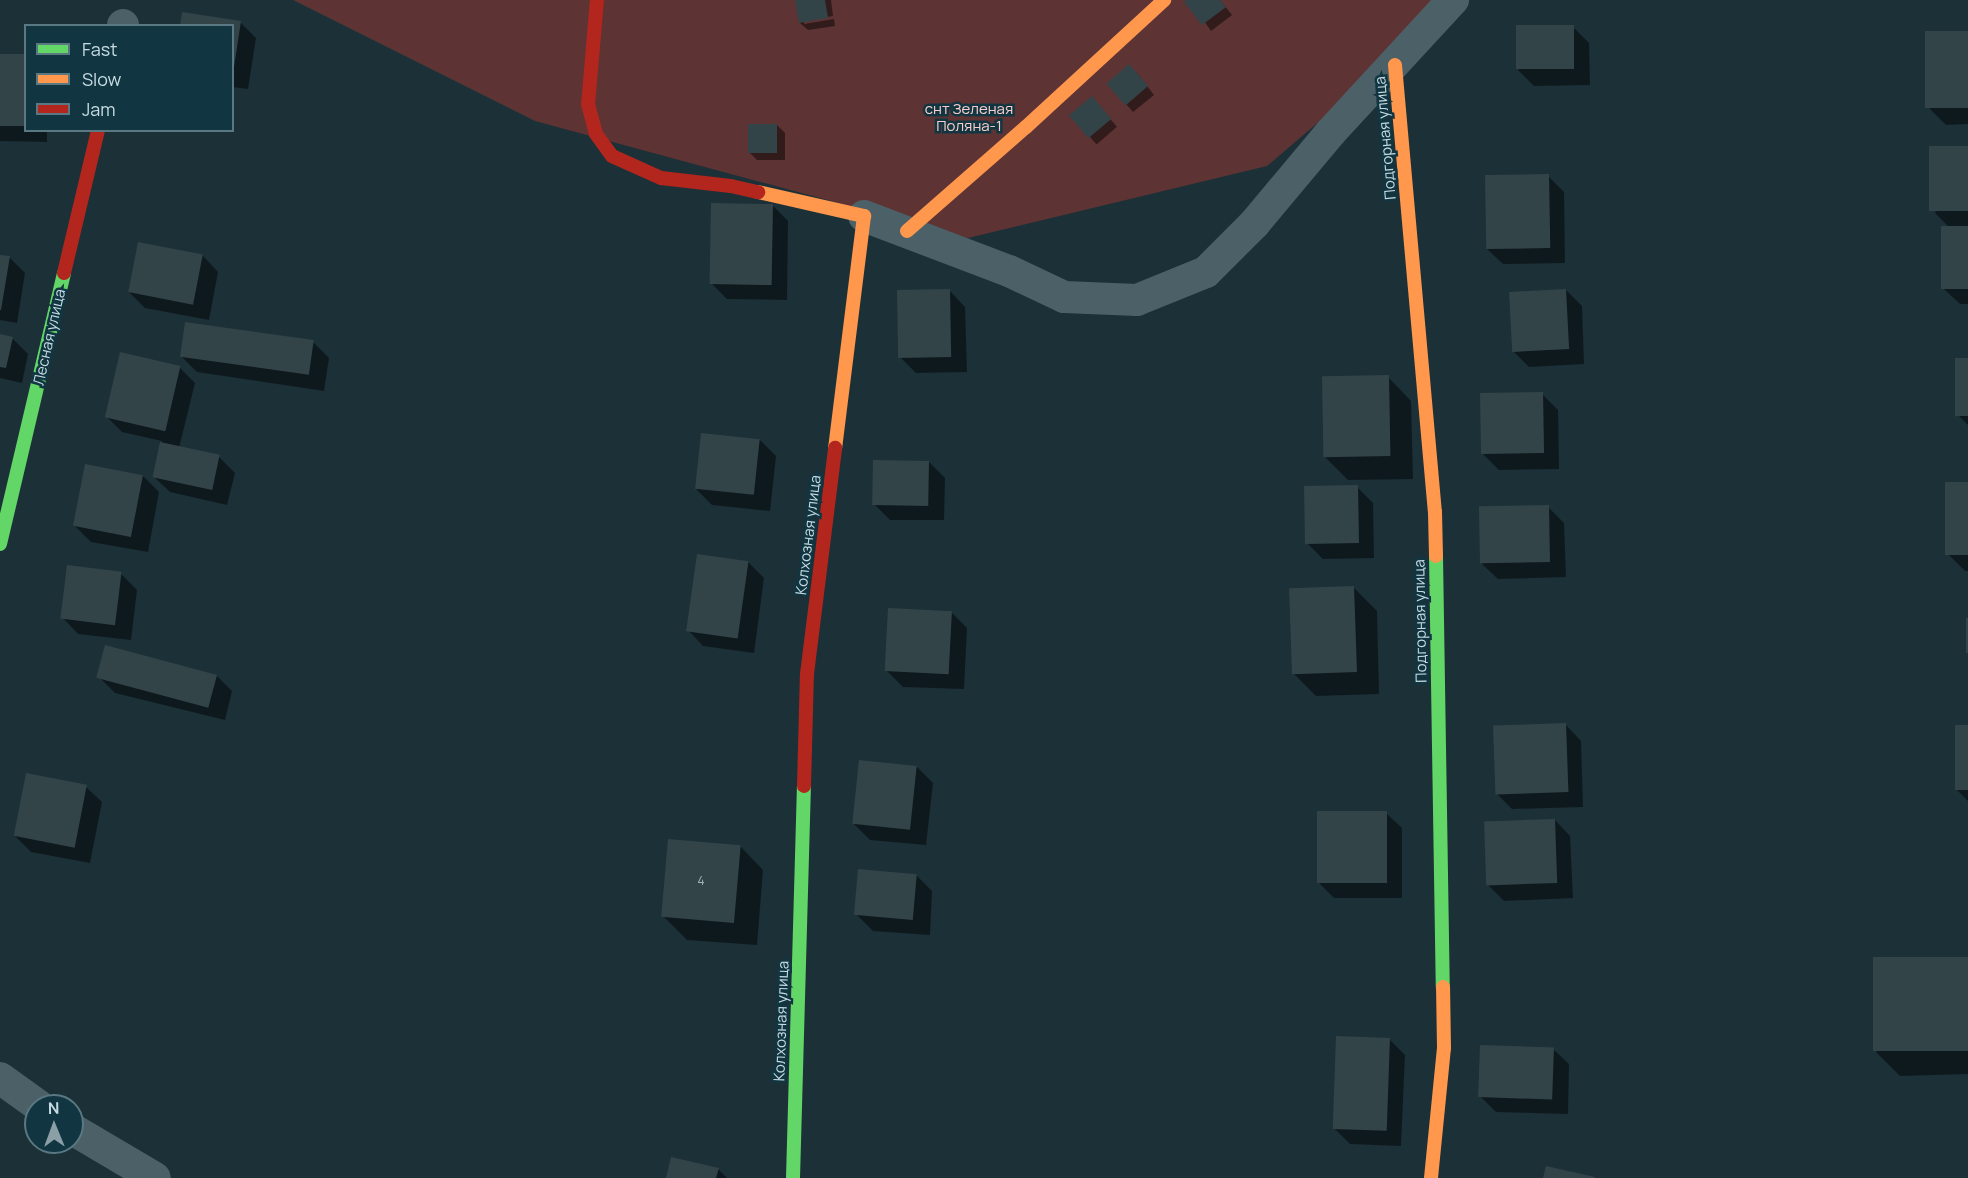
<!DOCTYPE html>
<html>
<head>
<meta charset="utf-8">
<style>
  body { margin:0 }
  #map { position:relative; width:1968px; height:1178px; overflow:hidden; background:#1c3037; font-family:Manrope,sans-serif }
  div>[style] { position:absolute }
  .green>* { inset:0; background:#5d3334 }
  .shadow>* { inset:0; background:#0007; transform-origin:0 0 }
  .building>* { inset:0; background:#334449; transform-origin:0 0 }
  .street>* { height:32px; margin:-16px; padding:0 16px; transform-origin:16px; border-radius:16px; background:#4c6067 }
  .fast>* { height:14px; margin:-7px; padding:0 7px; transform-origin:7px; border-radius:7px; background:#63d668 }
  .slow>* { height:14px; margin:-7px; padding:0 7px; transform-origin:7px; border-radius:7px; background:#ff974d }
  .jam>* { height:14px; margin:-7px; padding:0 7px; transform-origin:7px; border-radius:7px; background:#b3261e }
  span { translate:-50% -50%; white-space:nowrap; text-align:center; line-height:1.15; -webkit-text-stroke:5px #113642; paint-order:stroke }
  .number-label { font-size:12px; color:#a2b5bc }
  .number-label span { -webkit-text-stroke-width:0 }
  .park-label { font-size:15px; color:#fbcecb }
  .street-label { font-size:15px; color:#c7dbe2 }
  .legend { position:absolute; left:24px; top:24px; width:210px; height:108px; box-sizing:border-box; background:#113642; border:2px solid #5a7882; margin:0; padding:8px 10px; list-style:none; font-size:18px; color:#c7dbe2 }
  .legend li { display:flex; align-items:center; gap:12px; height:30px }
  .legend b { width:30px; border:2px solid #5a7882 }
  .north { position:absolute; left:24px; top:1094px; width:60px; height:60px; box-sizing:border-box; background:#113642; border:2px solid #5a7882; border-radius:50%; rotate:359deg; font-size:16px; font-weight:700; line-height:24px; text-align:center; color:#c7dbe2 }
  .north::after { content:''; display:block; margin:auto; width:21px; height:27px; background:#8b9fa6; clip-path:polygon(50% 0,100% 100%,50% 72%,0 100%) }
</style>
</head>
<body>
<div id="map">
  <div class="green">
    <i style="clip-path:polygon(293px 0,1456px 0,1450px 10px,1267px 166px,968px 238px,535px 121px)"></i>
  </div>
  <div class="shadow">
    <i style="clip-path:polygon(796px 0,831px 0,833px 16px,804px 21px,804px 24px,834px 19px,835px 26px,808px 30px,800px 23px)"></i>
    <i style="clip-path:polygon(1190px 0,1220px 0,1232px 15px,1211px 31px)"></i>
    <i style="clip-path:polygon(240px 22px,256px 38px,248px 89px,232px 87px,232px 26px)"></i>
    <i style="clip-path:polygon(1573px 27px,1589px 43px,1590px 85px,1534px 86px,1518px 70px)"></i>
    <i style="clip-path:polygon(1968px 32px,1968px 124px,1946px 125px,1930px 109px)"></i>
    <i style="clip-path:polygon(0 56px,26px 56px,26px 130px,47px 130px,47px 142px,0 141px)"></i>
    <i style="clip-path:polygon(1137px 73px,1154px 95px,1133px 112px,1108px 83px)"></i>
    <i style="left:1092px;top:98px;width:38px;height:27px;rotate:49deg"></i>
    <i style="clip-path:polygon(777px 125px,785px 133px,785px 160px,757px 160px,750px 153px)"></i>
    <i style="clip-path:polygon(1968px 147px,1968px 304px,1960px 304px,1944px 289px,1950px 228px,1935px 213px)"></i>
    <i style="clip-path:polygon(1548px 176px,1564px 192px,1565px 263px,1503px 264px,1487px 249px)"></i>
    <i style="clip-path:polygon(772px 205px,788px 221px,787px 300px,727px 299px,711px 283px)"></i>
    <i style="clip-path:polygon(0 256px,9px 257px,25px 273px,17px 323px,0 320px)"></i>
    <i style="clip-path:polygon(203px 256px,218px 272px,209px 320px,145px 308px,129px 292px)"></i>
    <i style="clip-path:polygon(1566px 290px,1582px 306px,1584px 364px,1529px 367px,1513px 351px)"></i>
    <i style="clip-path:polygon(950px 291px,965px 307px,967px 372px,916px 373px,900px 357px)"></i>
    <i style="clip-path:polygon(0 335px,12px 338px,28px 354px,22px 383px,0 378px)"></i>
    <i style="clip-path:polygon(313px 342px,329px 358px,324px 391px,197px 372px,182px 357px)"></i>
    <i style="clip-path:polygon(1968px 360px,1968px 425px,1958px 415px)"></i>
    <i style="clip-path:polygon(179px 367px,195px 383px,179px 448px,219px 457px,235px 473px,227px 505px,170px 492px,154px 477px,162px 441px,122px 432px,106px 416px)"></i>
    <i style="clip-path:polygon(1388px 377px,1411px 401px,1413px 479px,1348px 480px,1325px 457px)"></i>
    <i style="clip-path:polygon(1542px 394px,1558px 410px,1559px 469px,1499px 470px,1483px 454px)"></i>
    <i style="clip-path:polygon(760px 440px,776px 456px,770px 511px,712px 505px,696px 489px)"></i>
    <i style="clip-path:polygon(929px 462px,945px 478px,944px 520px,890px 520px,874px 504px)"></i>
    <i style="clip-path:polygon(143px 476px,159px 492px,148px 552px,91px 542px,75px 526px)"></i>
    <i style="clip-path:polygon(1968px 484px,1968px 571px,1965px 571px,1949px 555px)"></i>
    <i style="clip-path:polygon(1357px 487px,1373px 503px,1374px 558px,1323px 559px,1307px 543px)"></i>
    <i style="clip-path:polygon(1548px 507px,1564px 523px,1566px 577px,1498px 579px,1482px 564px)"></i>
    <i style="clip-path:polygon(748px 562px,764px 578px,754px 653px,703px 646px,688px 630px)"></i>
    <i style="clip-path:polygon(121px 574px,137px 590px,131px 640px,78px 634px,63px 618px)"></i>
    <i style="clip-path:polygon(1354px 588px,1377px 611px,1379px 694px,1316px 696px,1293px 673px)"></i>
    <i style="clip-path:polygon(951px 612px,967px 628px,964px 689px,903px 687px,887px 671px)"></i>
    <i style="clip-path:polygon(216px 675px,232px 691px,225px 720px,115px 693px,99px 677px)"></i>
    <i style="clip-path:polygon(1566px 725px,1581px 741px,1583px 807px,1512px 809px,1496px 793px)"></i>
    <i style="clip-path:polygon(1968px 726px,1968px 801px,1957px 790px)"></i>
    <i style="clip-path:polygon(917px 767px,933px 783px,926px 845px,870px 840px,854px 824px)"></i>
    <i style="clip-path:polygon(86px 787px,102px 802px,90px 863px,31px 852px,15px 836px)"></i>
    <i style="clip-path:polygon(1386px 813px,1402px 828px,1402px 898px,1334px 898px,1319px 883px)"></i>
    <i style="clip-path:polygon(1555px 820px,1570px 836px,1573px 898px,1504px 901px,1488px 885px)"></i>
    <i style="clip-path:polygon(740px 846px,763px 870px,757px 945px,687px 940px,663px 916px)"></i>
    <i style="clip-path:polygon(916px 875px,932px 891px,930px 935px,873px 931px,857px 915px)"></i>
    <i style="clip-path:polygon(1968px 958px,1968px 1074px,1900px 1076px,1876px 1052px)"></i>
    <i style="clip-path:polygon(1389px 1039px,1405px 1055px,1401px 1146px,1350px 1144px,1334px 1128px)"></i>
    <i style="clip-path:polygon(1553px 1049px,1569px 1064px,1568px 1114px,1496px 1112px,1480px 1096px)"></i>
    <i style="clip-path:polygon(718px 1169px,727px 1178px,668px 1178px)"></i>
  </div>
  <div class="building">
    <i style="clip-path:polygon(795px 0,825px 0,828px 18px,799px 23px)"></i>
    <i style="clip-path:polygon(1187px 0,1220px 0,1226px 7px,1202px 25px,1184px 2px)"></i>
    <i style="clip-path:polygon(182px 12px,241px 21px,234px 67px,232px 26px,180px 26px)"></i>
    <i style="left:1574px;top:25px;width:44px;height:58px;rotate:90deg"></i>
    <i style="left:1968px;top:31px;width:77px;height:43px;rotate:90deg"></i>
    <i style="left:0;top:54px;width:26px;height:72px"></i>
    <i style="left:1129px;top:64px;width:29px;height:30px;rotate:49deg"></i>
    <i style="left:1092px;top:96px;width:30px;height:30px;rotate:50deg"></i>
    <i style="left:748px;top:124px;width:29px;height:29px"></i>
    <i style="left:1968px;top:146px;width:65px;height:39px;rotate:90deg"></i>
    <i style="left:1549px;top:174px;width:74px;height:64px;rotate:89deg"></i>
    <i style="left:711px;top:203px;width:62px;height:81px;rotate:1deg"></i>
    <i style="left:1941px;top:226px;width:27px;height:63px"></i>
    <i style="left:138px;top:242px;width:66px;height:51px;rotate:11deg"></i>
    <i style="clip-path:polygon(0 255px,10px 256px,1px 310px,0 310px)"></i>
    <i style="left:950px;top:289px;width:68px;height:53px;rotate:89deg"></i>
    <i style="left:1566px;top:289px;width:60px;height:57px;rotate:87deg"></i>
    <i style="left:185px;top:322px;width:130px;height:35px;rotate:8deg"></i>
    <i style="clip-path:polygon(0 334px,13px 337px,6px 368px,0 367px)"></i>
    <i style="left:120px;top:352px;width:62px;height:67px;rotate:13deg"></i>
    <i style="left:1968px;top:358px;width:58px;height:13px;rotate:90deg"></i>
    <i style="left:1389px;top:375px;width:81px;height:67px;rotate:89deg"></i>
    <i style="left:1543px;top:392px;width:61px;height:63px;rotate:89deg"></i>
    <i style="left:701px;top:433px;width:59px;height:56px;rotate:6deg"></i>
    <i style="left:160px;top:442px;width:61px;height:36px;rotate:12deg"></i>
    <i style="left:873px;top:460px;width:56px;height:45px;rotate:1deg"></i>
    <i style="left:85px;top:464px;width:59px;height:63px;rotate:11deg"></i>
    <i style="left:1968px;top:482px;width:73px;height:23px;rotate:90deg"></i>
    <i style="left:1358px;top:485px;width:58px;height:54px;rotate:89deg"></i>
    <i style="left:1549px;top:505px;width:57px;height:70px;rotate:89deg"></i>
    <i style="left:697px;top:554px;width:52px;height:78px;rotate:8deg"></i>
    <i style="left:67px;top:565px;width:55px;height:54px;rotate:7deg"></i>
    <i style="left:1354px;top:586px;width:86px;height:65px;rotate:88deg"></i>
    <i style="left:888px;top:608px;width:64px;height:63px;rotate:3deg"></i>
    <i style="left:1966px;top:618px;width:2px;height:35px"></i>
    <i style="left:105px;top:645px;width:116px;height:34px;rotate:15deg"></i>
    <i style="left:1566px;top:723px;width:69px;height:73px;rotate:88deg"></i>
    <i style="left:1955px;top:725px;width:13px;height:65px"></i>
    <i style="left:859px;top:760px;width:58px;height:64px;rotate:6deg"></i>
    <i style="left:26px;top:773px;width:62px;height:64px;rotate:11deg"></i>
    <i style="left:1317px;top:811px;width:70px;height:72px"></i>
    <i style="left:1555px;top:819px;width:64px;height:71px;rotate:88deg"></i>
    <i style="left:668px;top:839px;width:73px;height:78px;rotate:5deg"></i>
    <i style="left:858px;top:869px;width:59px;height:46px;rotate:5deg"></i>
    <i style="left:1968px;top:957px;width:94px;height:95px;rotate:90deg"></i>
    <i style="left:1336px;top:1036px;width:54px;height:93px;rotate:2deg"></i>
    <i style="left:1480px;top:1045px;width:74px;height:52px;rotate:2deg"></i>
    <i style="clip-path:polygon(671px 1157px,719px 1168px,716px 1178px,666px 1178px)"></i>
    <i style="clip-path:polygon(1546px 1166px,1595px 1177px,1594px 1178px,1543px 1178px)"></i>
  </div>
  <div class="street">
    <i style="left:123px;top:26px;width:1px;rotate:-90deg"></i>
    <i style="left:864px;top:216px;width:155px;rotate:20.8deg"></i>
    <i style="left:1009px;top:271px;width:61px;rotate:25.3deg"></i>
    <i style="left:1064px;top:297px;width:73px;rotate:2.4deg"></i>
    <i style="left:1137px;top:300px;width:74px;rotate:-22.1deg"></i>
    <i style="left:1206px;top:272px;width:68px;rotate:-45deg"></i>
    <i style="left:1254px;top:224px;width:120px;rotate:-50.1deg"></i>
    <i style="left:1331px;top:132px;width:180px;rotate:-47.3deg"></i>
    <i style="left:0;top:1078px;width:48px;rotate:35.7deg"></i>
    <i style="left:72px;top:1129px;width:96px;rotate:30.6deg"></i>
  </div>
  <div class="fast">
    <i style="left:0;top:544px;width:278px;rotate:-76.7deg"></i>
    <i style="left:1436px;top:556px;width:431px;rotate:89.1deg"></i>
    <i style="left:793px;top:1178px;width:392px;rotate:-88.4deg"></i>
  </div>
  <div class="slow">
    <i style="left:1395px;top:65px;width:449px;rotate:84.9deg"></i>
    <i style="left:1435px;top:512px;width:44px;rotate:88.7deg"></i>
    <i style="left:758px;top:192px;width:109px;rotate:12.8deg"></i>
    <i style="left:864px;top:216px;width:234px;rotate:97.1deg"></i>
    <i style="left:907px;top:231px;width:158px;rotate:-41.2deg"></i>
    <i style="left:1026px;top:127px;width:188px;rotate:-42.6deg"></i>
    <i style="left:1431px;top:1178px;width:131px;rotate:-84.3deg"></i>
    <i style="left:1444px;top:1048px;width:61px;rotate:-90.9deg"></i>
  </div>
  <div class="jam">
    <i style="left:597px;top:0;width:104px;rotate:94.9deg"></i>
    <i style="left:588px;top:104px;width:31px;rotate:75deg"></i>
    <i style="left:596px;top:134px;width:27px;rotate:54deg"></i>
    <i style="left:612px;top:156px;width:54px;rotate:24.2deg"></i>
    <i style="left:661px;top:178px;width:70px;rotate:6.5deg"></i>
    <i style="left:731px;top:186px;width:28px;rotate:13deg"></i>
    <i style="left:64px;top:273px;width:147px;rotate:-76.6deg"></i>
    <i style="left:804px;top:786px;width:112px;rotate:-88.5deg"></i>
    <i style="left:807px;top:674px;width:228px;rotate:-82.9deg"></i>
  </div>
  <div class="number-label">
    <span style="left:701px;top:881px">4</span>
  </div>
  <div class="park-label">
    <span style="left:969px;top:117px">снт Зеленая<br>Поляна-1</span>
  </div>
  <div class="street-label">
    <span style="left:1385px;top:138px;rotate:-95deg">Подгорная улица</span>
    <span style="left:49px;top:337px;rotate:-77deg">Лесная улица</span>
    <span style="left:808px;top:535px;rotate:-83deg">Колхозная улица</span>
    <span style="left:1420px;top:621px;rotate:-91deg">Подгорная улица</span>
    <span style="left:781px;top:1021px;rotate:-88deg">Колхозная улица</span>
  </div>
  <ul class="legend">
  <li><b style="height:8px;background:#63d668"></b>Fast</li>
  <li><b style="height:8px;background:#ff974d"></b>Slow</li>
  <li><b style="height:8px;background:#b3261e"></b>Jam</li>
  </ul>
  <div class="north">N</div>
</div>
</body>
</html>
